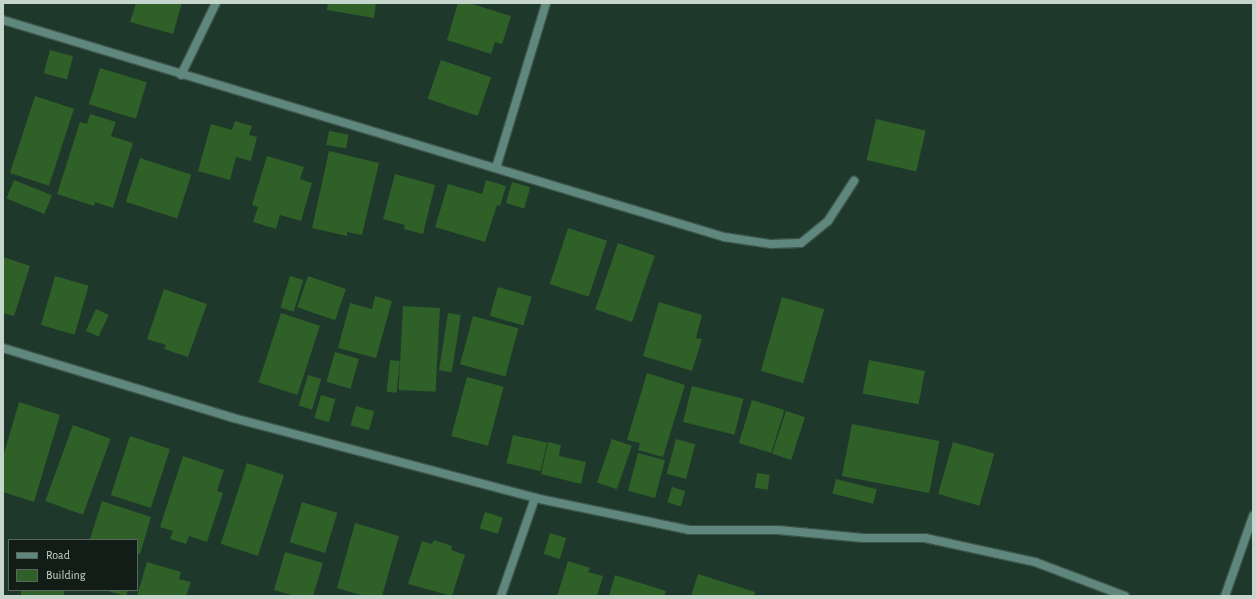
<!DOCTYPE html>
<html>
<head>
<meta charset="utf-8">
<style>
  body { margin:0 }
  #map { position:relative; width:1256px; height:599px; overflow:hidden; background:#1e382b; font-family:"Alegreya Sans",sans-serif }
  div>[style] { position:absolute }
  .building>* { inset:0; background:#2e6027; transform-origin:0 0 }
  .roads { filter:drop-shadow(1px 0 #3c5448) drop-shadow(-1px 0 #3c5448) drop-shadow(0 1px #3c5448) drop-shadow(0 -1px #3c5448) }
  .street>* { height:8px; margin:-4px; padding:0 4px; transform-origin:4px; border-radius:4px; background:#5f877e }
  span { translate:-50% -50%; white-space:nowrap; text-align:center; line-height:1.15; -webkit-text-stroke:4px #111d16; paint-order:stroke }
  .frame { position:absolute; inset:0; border:4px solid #c6d6cd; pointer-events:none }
  .legend { position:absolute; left:8px; top:539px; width:130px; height:52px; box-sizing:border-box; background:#111d16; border:1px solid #59675f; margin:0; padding:5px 7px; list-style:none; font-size:12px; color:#c6d6cd }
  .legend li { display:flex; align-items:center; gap:8px; height:20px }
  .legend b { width:20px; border:1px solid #59675f }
</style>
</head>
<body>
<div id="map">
  <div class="building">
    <i style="clip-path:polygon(136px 3px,182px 3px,173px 34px,130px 22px)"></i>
    <i style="clip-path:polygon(328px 3px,376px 3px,374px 18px,327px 10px)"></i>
    <i style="clip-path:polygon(458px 3px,469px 3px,511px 16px,502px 44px,495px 42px,491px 54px,447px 40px)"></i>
    <i style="left:50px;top:50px;width:24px;height:24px;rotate:15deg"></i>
    <i style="left:441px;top:60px;width:53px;height:41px;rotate:19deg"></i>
    <i style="left:100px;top:68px;width:49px;height:38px;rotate:17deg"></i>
    <i style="left:35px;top:96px;width:41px;height:81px;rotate:18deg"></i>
    <i style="clip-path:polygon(90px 114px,116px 122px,111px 136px,133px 143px,113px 208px,95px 202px,94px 206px,57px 194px,80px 122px,87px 124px)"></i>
    <i style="left:876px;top:119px;width:51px;height:42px;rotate:13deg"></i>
    <i style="clip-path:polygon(235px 121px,252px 126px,249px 135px,257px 137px,251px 161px,236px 157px,230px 180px,198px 171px,211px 124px,232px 130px)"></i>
    <i style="left:329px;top:131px;width:20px;height:14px;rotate:11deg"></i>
    <i style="clip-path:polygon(329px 151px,379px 163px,362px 235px,347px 232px,347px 236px,312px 228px)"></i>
    <i style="clip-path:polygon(267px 156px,304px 167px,300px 179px,312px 183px,301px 221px,280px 215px,276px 229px,253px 222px,258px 207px,252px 205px)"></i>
    <i style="left:140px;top:158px;width:54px;height:46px;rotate:18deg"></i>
    <i style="clip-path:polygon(395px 174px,435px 185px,423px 234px,404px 229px,405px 225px,383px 219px)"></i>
    <i style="left:14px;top:180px;width:41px;height:20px;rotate:22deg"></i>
    <i style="clip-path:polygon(486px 180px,506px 186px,500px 206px,497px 205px,485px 242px,435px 227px,448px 184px,482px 194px)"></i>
    <i style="left:512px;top:182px;width:19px;height:22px;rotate:16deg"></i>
    <i style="left:568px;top:228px;width:41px;height:59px;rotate:18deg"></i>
    <i style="left:618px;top:243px;width:39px;height:70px;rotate:19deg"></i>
    <i style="clip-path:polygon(3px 257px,30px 266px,14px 316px,3px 313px)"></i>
    <i style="left:55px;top:276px;width:35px;height:51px;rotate:16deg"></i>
    <i style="left:290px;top:276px;width:14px;height:33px;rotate:17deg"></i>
    <i style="left:308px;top:276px;width:40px;height:33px;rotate:19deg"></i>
    <i style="left:498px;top:287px;width:35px;height:30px;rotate:16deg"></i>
    <i style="clip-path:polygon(164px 289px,207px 304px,188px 357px,164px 349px,166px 345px,147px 339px)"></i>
    <i style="clip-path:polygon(375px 296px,392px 301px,376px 358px,338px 348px,350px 303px,372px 309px)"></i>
    <i style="left:782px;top:297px;width:44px;height:77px;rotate:16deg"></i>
    <i style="clip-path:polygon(659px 302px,702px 315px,696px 338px,702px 339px,692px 371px,643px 356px)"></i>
    <i style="left:403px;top:306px;width:37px;height:84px;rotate:3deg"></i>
    <i style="left:96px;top:309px;width:14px;height:24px;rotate:25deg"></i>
    <i style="left:281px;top:313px;width:41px;height:73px;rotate:18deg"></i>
    <i style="left:448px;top:313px;width:13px;height:58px;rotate:9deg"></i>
    <i style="left:473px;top:316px;width:47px;height:50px;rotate:15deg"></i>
    <i style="left:335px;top:352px;width:25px;height:31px;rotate:16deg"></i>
    <i style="left:390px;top:360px;width:10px;height:32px;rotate:6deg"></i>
    <i style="left:869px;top:360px;width:57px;height:34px;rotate:11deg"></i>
    <i style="clip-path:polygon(647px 373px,685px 385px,663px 457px,638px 450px,640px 443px,627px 440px)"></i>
    <i style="left:308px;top:375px;width:14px;height:32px;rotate:17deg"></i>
    <i style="left:467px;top:377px;width:38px;height:61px;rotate:15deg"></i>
    <i style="left:692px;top:386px;width:53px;height:37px;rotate:14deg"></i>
    <i style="left:321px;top:395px;width:15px;height:24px;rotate:16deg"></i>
    <i style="left:752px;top:400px;width:34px;height:45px;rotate:17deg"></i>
    <i style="clip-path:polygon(19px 402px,60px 415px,34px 502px,3px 492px,3px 457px)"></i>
    <i style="left:356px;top:406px;width:19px;height:20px;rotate:16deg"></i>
    <i style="left:786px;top:411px;width:20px;height:45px;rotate:18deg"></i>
    <i style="left:852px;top:424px;width:89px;height:53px;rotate:11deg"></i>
    <i style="left:73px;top:425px;width:40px;height:81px;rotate:20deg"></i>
    <i style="left:513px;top:435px;width:35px;height:29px;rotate:13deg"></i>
    <i style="left:130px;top:436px;width:42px;height:62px;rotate:18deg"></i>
    <i style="left:612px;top:439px;width:21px;height:46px;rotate:19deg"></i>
    <i style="left:676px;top:439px;width:20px;height:36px;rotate:15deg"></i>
    <i style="clip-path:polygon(548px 442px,561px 445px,559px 456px,586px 462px,581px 484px,541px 474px)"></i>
    <i style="left:953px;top:442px;width:43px;height:54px;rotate:16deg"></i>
    <i style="left:638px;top:453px;width:28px;height:39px;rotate:15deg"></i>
    <i style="clip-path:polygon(183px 456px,224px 470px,217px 491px,223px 493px,207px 542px,189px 536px,186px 544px,170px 539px,173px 531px,160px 527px)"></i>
    <i style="left:247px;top:463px;width:39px;height:85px;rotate:18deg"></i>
    <i style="left:757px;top:473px;width:13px;height:15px;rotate:9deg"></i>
    <i style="left:836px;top:479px;width:42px;height:15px;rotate:14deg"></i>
    <i style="left:672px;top:487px;width:14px;height:16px;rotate:17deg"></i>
    <i style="clip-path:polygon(102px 501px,151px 517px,140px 554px,137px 553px,137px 540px,90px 539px)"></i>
    <i style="left:302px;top:502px;width:37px;height:42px;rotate:17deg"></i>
    <i style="left:485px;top:512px;width:19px;height:17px;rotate:18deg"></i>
    <i style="clip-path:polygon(355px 523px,399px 536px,382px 596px,364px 596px,337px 588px)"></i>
    <i style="left:550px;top:533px;width:17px;height:22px;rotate:17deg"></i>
    <i style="clip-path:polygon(434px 540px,452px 546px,451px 550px,465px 555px,452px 596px,408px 584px,422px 541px,432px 544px)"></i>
    <i style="clip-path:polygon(285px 552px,323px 563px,313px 596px,295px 596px,274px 590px)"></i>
    <i style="clip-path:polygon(568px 561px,590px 568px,588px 572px,603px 576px,597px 596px,557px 596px)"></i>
    <i style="clip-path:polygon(147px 562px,181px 572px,179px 579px,191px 582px,186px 596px,137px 596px)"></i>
    <i style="clip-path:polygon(698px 574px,755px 592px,754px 596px,691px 596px)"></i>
    <i style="clip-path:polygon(615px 575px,666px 591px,664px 596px,609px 596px)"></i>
    <i style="left:21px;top:590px;width:43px;height:6px"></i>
    <i style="clip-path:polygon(104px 590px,128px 590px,126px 596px)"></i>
  </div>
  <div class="roads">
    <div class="street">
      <i style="left:3px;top:20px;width:753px;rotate:16.75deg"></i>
      <i style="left:724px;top:237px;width:48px;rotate:8.5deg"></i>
      <i style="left:771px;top:244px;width:30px;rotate:-2deg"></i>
      <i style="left:801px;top:243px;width:35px;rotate:-39deg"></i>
      <i style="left:828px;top:221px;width:48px;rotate:-57deg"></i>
      <i style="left:181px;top:75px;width:80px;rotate:-64.1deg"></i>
      <i style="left:496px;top:168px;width:172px;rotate:-73.1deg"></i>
      <i style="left:3px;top:348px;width:240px;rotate:16.9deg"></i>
      <i style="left:233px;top:418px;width:312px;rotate:14.8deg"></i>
      <i style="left:535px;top:498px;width:157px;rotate:11.7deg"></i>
      <i style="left:689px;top:530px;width:89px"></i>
      <i style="left:778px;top:530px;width:85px;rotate:5.4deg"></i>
      <i style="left:863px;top:538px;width:62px"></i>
      <i style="left:925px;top:538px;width:113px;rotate:12.3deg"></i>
      <i style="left:1035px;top:562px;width:96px;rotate:20.7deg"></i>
      <i style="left:501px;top:596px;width:104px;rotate:-70.9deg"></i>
      <i style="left:1225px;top:596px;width:85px;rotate:-70.7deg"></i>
    </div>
  </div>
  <div class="frame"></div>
  <ul class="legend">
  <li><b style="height:5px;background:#5f877e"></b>Road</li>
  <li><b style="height:11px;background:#2e6027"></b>Building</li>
  </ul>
</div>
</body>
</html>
